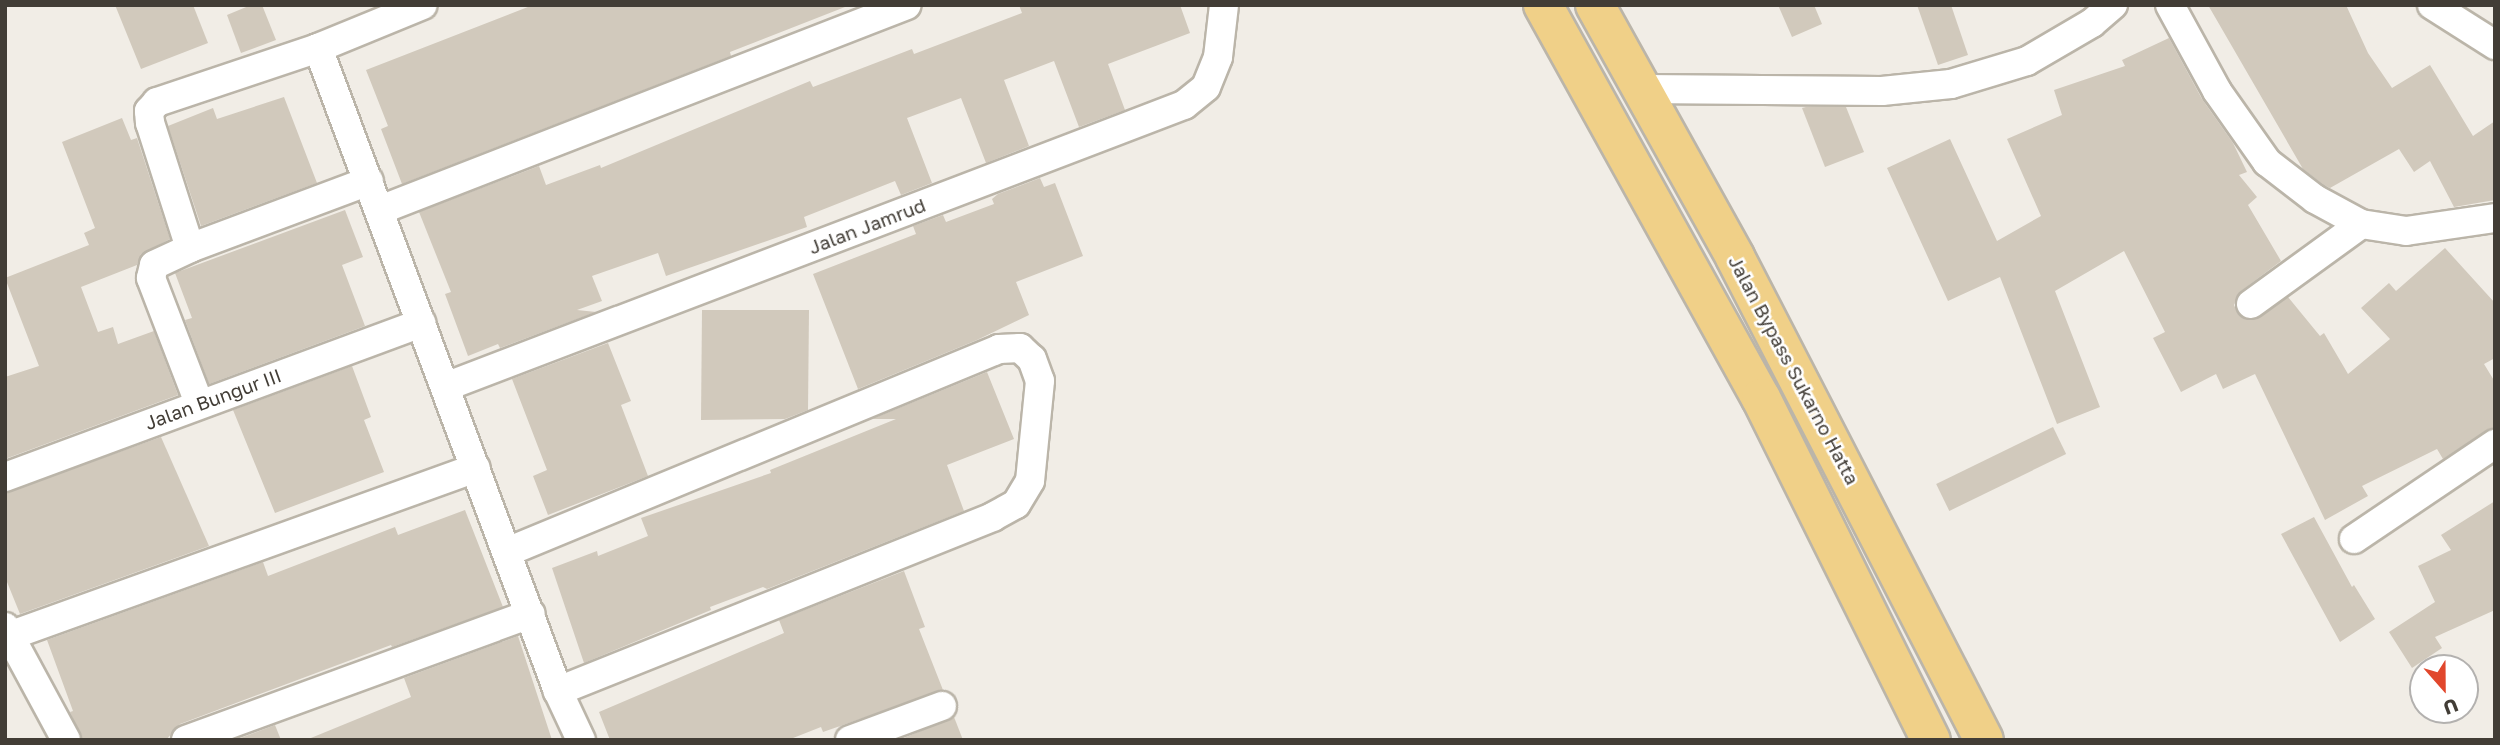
<!DOCTYPE html>
<html>
<head>
<meta charset="utf-8">
<style>
  body { margin:0 }
  #map { position:relative; width:2500px; height:745px; overflow:hidden; background:#f1ede6; font-family:"Golos Text",sans-serif }
  div>[style] { position:absolute }
  .building>* { inset:0; background:#d1c9bc; transform-origin:0 0 }
  .roads { filter:drop-shadow(2px 0 #bbb5a9) drop-shadow(-2px 0 #bbb5a9) drop-shadow(0 2px #bbb5a9) drop-shadow(0 -2px #bbb5a9) }
  .minor>* { height:28px; margin:-14px; padding:0 14px; transform-origin:14px; border-radius:14px; background:#fff }
  .trunk>* { height:38px; margin:-19px; padding:0 19px; transform-origin:19px; border-radius:19px; background:#f0d088 }
  span { translate:-50% -50%; white-space:nowrap; text-align:center; line-height:1.15; -webkit-text-stroke:5px #fff; paint-order:stroke }
  .street-label { font-size:19px; color:#423d36 }
  .frame { position:absolute; inset:0; border:7px solid #423d36; pointer-events:none }
  .north { position:absolute; left:2409px; top:654px; width:70px; height:70px; box-sizing:border-box; background:#fff; border:2px solid #b3b1af; border-radius:50%; rotate:159deg; font-size:19px; font-weight:700; line-height:28px; text-align:center; color:#423d36 }
  .north::after { content:''; display:block; margin:auto; width:24px; height:32px; background:#e1472c; clip-path:polygon(50% 0,100% 100%,50% 72%,0 100%) }
</style>
</head>
<body>
<div id="map">
  <div class="building">
    <i style="clip-path:polygon(115px 5px,193px 5px,208px 43px,141px 69px)"></i>
    <i style="clip-path:polygon(251px 5px,262px 5px,276px 40px,241px 53px,227px 15px)"></i>
    <i style="clip-path:polygon(533px 5px,845px 5px,845px 7px,730px 52px,731px 56px,402px 184px,381px 129px,388px 126px,366px 70px)"></i>
    <i style="clip-path:polygon(1019px 5px,1180px 5px,1190px 33px,1108px 64px,1125px 110px,1079px 127px,1054px 61px,1004px 80px,1029px 146px,986px 163px,961px 98px,907px 118px,932px 183px,901px 195px,895px 181px,804px 217px,807px 227px,666px 276px,658px 253px,592px 276px,602px 301px,577px 310px,596px 312px,500px 348px,498px 344px,468px 356px,445px 294px,451px 292px,419px 212px,539px 166px,546px 185px,600px 165px,601px 168px,810px 81px,813px 87px,912px 49px,914px 54px,1022px 13px)"></i>
    <i style="clip-path:polygon(1778px 5px,1814px 5px,1822px 24px,1792px 37px)"></i>
    <i style="clip-path:polygon(1917px 5px,1951px 5px,1968px 55px,1938px 65px)"></i>
    <i style="clip-path:polygon(2208px 5px,2346px 5px,2368px 53px,2392px 88px,2430px 65px,2473px 136px,2495px 121px,2495px 200px,2454px 207px,2430px 161px,2414px 172px,2399px 149px,2330px 188px,2324px 185px,2303px 169px)"></i>
    <i style="clip-path:polygon(2169px 38px,2202px 99px,2233px 143px,2247px 172px,2239px 175px,2257px 197px,2248px 205px,2281px 261px,2241px 291px,2234px 305px,2238px 314px,2253px 320px,2288px 297px,2320px 336px,2324px 333px,2348px 374px,2390px 339px,2361px 308px,2389px 283px,2396px 291px,2445px 248px,2495px 303px,2495px 358px,2484px 364px,2495px 382px,2495px 428px,2443px 459px,2437px 449px,2362px 486px,2368px 496px,2325px 520px,2255px 374px,2223px 389px,2216px 374px,2181px 392px,2153px 338px,2165px 332px,2124px 251px,2055px 291px,2100px 407px,2057px 424px,2000px 277px,1948px 301px,1887px 168px,1950px 139px,1997px 241px,2041px 216px,2007px 139px,2062px 115px,2054px 90px,2125px 66px,2122px 60px)"></i>
    <i style="clip-path:polygon(284px 97px,317px 183px,201px 226px,168px 126px,213px 108px,217px 119px)"></i>
    <i style="clip-path:polygon(1806px 107px,1846px 107px,1864px 152px,1825px 167px,1802px 108px)"></i>
    <i style="clip-path:polygon(122px 118px,131px 140px,137px 138px,170px 239px,141px 254px,137px 265px,81px 287px,98px 332px,113px 327px,118px 344px,154px 331px,178px 395px,5px 459px,5px 377px,39px 366px,5px 278px,89px 245px,84px 233px,95px 228px,62px 142px)"></i>
    <i style="clip-path:polygon(1040px 178px,1044px 187px,1055px 183px,1083px 256px,1016px 282px,1029px 315px,977px 340px,858px 389px,813px 274px,916px 234px,913px 226px,943px 215px,946px 222px,994px 204px,992px 199px,998px 194px)"></i>
    <i style="clip-path:polygon(345px 210px,363px 257px,342px 265px,365px 326px,209px 384px,185px 320px,192px 318px,175px 273px)"></i>
    <i style="clip-path:polygon(702px 310px,809px 310px,808px 410px,785px 419px,701px 420px)"></i>
    <i style="clip-path:polygon(608px 343px,631px 401px,621px 405px,648px 476px,548px 515px,533px 476px,547px 470px,512px 379px)"></i>
    <i style="clip-path:polygon(352px 366px,371px 417px,364px 420px,384px 472px,275px 513px,233px 410px)"></i>
    <i style="clip-path:polygon(987px 372px,1014px 439px,947px 465px,964px 511px,767px 589px,763px 587px,710px 607px,711px 610px,584px 663px,552px 568px,597px 551px,598px 556px,648px 536px,641px 518px,771px 473px,770px 470px,896px 419px,872px 419px)"></i>
    <i style="left:2053px;top:427px;width:30px;height:130px;rotate:64deg"></i>
    <i style="clip-path:polygon(161px 437px,209px 546px,20px 614px,5px 577px,5px 493px)"></i>
    <i style="clip-path:polygon(2495px 501px,2495px 610px,2435px 637px,2442px 648px,2412px 668px,2389px 632px,2435px 602px,2418px 566px,2451px 550px,2441px 535px)"></i>
    <i style="clip-path:polygon(465px 510px,503px 607px,392px 647px,391px 645px,180px 724px,166px 740px,83px 740px,70px 712px,73px 711px,47px 640px,263px 562px,268px 576px,395px 527px,398px 535px)"></i>
    <i style="clip-path:polygon(2314px 517px,2352px 587px,2354px 585px,2375px 619px,2340px 642px,2281px 534px)"></i>
    <i style="clip-path:polygon(904px 571px,925px 627px,919px 629px,943px 690px,823px 732px,821px 727px,788px 740px,610px 740px,599px 712px,784px 633px,779px 620px)"></i>
    <i style="clip-path:polygon(518px 636px,552px 740px,306px 740px,411px 697px,404px 678px)"></i>
    <i style="clip-path:polygon(954px 717px,963px 740px,905px 740px,904px 738px)"></i>
    <i style="clip-path:polygon(275px 725px,281px 740px,235px 740px)"></i>
  </div>
  <div class="roads">
    <div class="minor">
      <i style="left:2170px;top:5px;width:98px;rotate:61.3deg"></i>
      <i style="left:2217px;top:91px;width:87px;rotate:54.8deg"></i>
      <i style="left:2267px;top:162px;width:61px;rotate:37.6deg"></i>
      <i style="left:2315px;top:199px;width:52px;rotate:28.5deg"></i>
      <i style="left:2361px;top:224px;width:46px;rotate:8.8deg"></i>
      <i style="left:2406px;top:231px;width:90px;rotate:-8.3deg"></i>
      <i style="left:2432px;top:5px;width:75px;rotate:32.4deg"></i>
      <i style="left:318px;top:48px;width:686px;rotate:69.53deg"></i>
      <i style="left:558px;top:691px;width:54px;rotate:64.9deg"></i>
      <i style="left:1643px;top:89px;width:239px;rotate:0.5deg"></i>
      <i style="left:1882px;top:91px;width:69px;rotate:-5.8deg"></i>
      <i style="left:1951px;top:84px;width:79px;rotate:-16.8deg"></i>
      <i style="left:2027px;top:61px;width:75px;rotate:-30.3deg"></i>
      <i style="left:2092px;top:23px;width:28px;rotate:-41deg"></i>
      <i style="left:380px;top:210px;width:565px;rotate:-21.26deg"></i>
      <i style="left:190px;top:248px;width:131px;rotate:-107.7deg"></i>
      <i style="left:150px;top:123px;width:12px;rotate:-95deg"></i>
      <i style="left:149px;top:111px;width:12px;rotate:-48deg"></i>
      <i style="left:157px;top:102px;width:170px;rotate:-18.5deg"></i>
      <i style="left:318px;top:48px;width:113px;rotate:-22.3deg"></i>
      <i style="left:2251px;top:304px;width:136px;rotate:-36deg"></i>
      <i style="left:445px;top:387px;width:791px;rotate:-20.89deg"></i>
      <i style="left:1184px;top:105px;width:28px;rotate:-39deg"></i>
      <i style="left:1206px;top:87px;width:32px;rotate:-68deg"></i>
      <i style="left:1218px;top:57px;width:52px;rotate:-83.4deg"></i>
      <i style="left:199px;top:403px;width:134px;rotate:-111deg"></i>
      <i style="left:151px;top:278px;width:13px;rotate:-77deg"></i>
      <i style="left:154px;top:265px;width:40px;rotate:-25deg"></i>
      <i style="left:190px;top:248px;width:191px;rotate:-20.5deg"></i>
      <i style="left:5px;top:477px;width:444px;rotate:-20.3deg"></i>
      <i style="left:2354px;top:539px;width:170px;rotate:-34deg"></i>
      <i style="left:507px;top:552px;width:532px;rotate:-22.42deg"></i>
      <i style="left:999px;top:349px;width:21px;rotate:-3deg"></i>
      <i style="left:1020px;top:348px;width:16px;rotate:43deg"></i>
      <i style="left:1032px;top:359px;width:23px;rotate:70deg"></i>
      <i style="left:1040px;top:381px;width:100px;rotate:95.7deg"></i>
      <i style="left:1030px;top:481px;width:27px;rotate:121deg"></i>
      <i style="left:1016px;top:504px;width:26px;rotate:151deg"></i>
      <i style="left:993px;top:517px;width:469px;rotate:158.2deg"></i>
      <i style="left:5px;top:627px;width:128px;rotate:61.6deg"></i>
      <i style="left:9px;top:636px;width:496px;rotate:-19.8deg"></i>
      <i style="left:186px;top:740px;width:367px;rotate:-20.1deg"></i>
      <i style="left:850px;top:740px;width:98px;rotate:-20.3deg"></i>
    </div>
    <div class="trunk">
      <i style="left:1543px;top:5px;width:449px;rotate:61deg"></i>
      <i style="left:1761px;top:398px;width:382px;rotate:63.6deg"></i>
      <i style="left:1595px;top:5px;width:288px;rotate:60.9deg"></i>
      <i style="left:1735px;top:257px;width:543px;rotate:62.73deg"></i>
    </div>
  </div>
  <div class="street-label">
    <span style="left:867px;top:226px;rotate:-21deg">Jalan Jamrud</span>
    <span style="left:1794px;top:370px;rotate:62deg">Jalan Bypass Sukarno Hatta</span>
    <span style="left:213px;top:399px;rotate:-20deg">Jalan Bungur III</span>
  </div>
  <div class="frame"></div>
  <div class="north">U</div>
</div>
</body>
</html>
